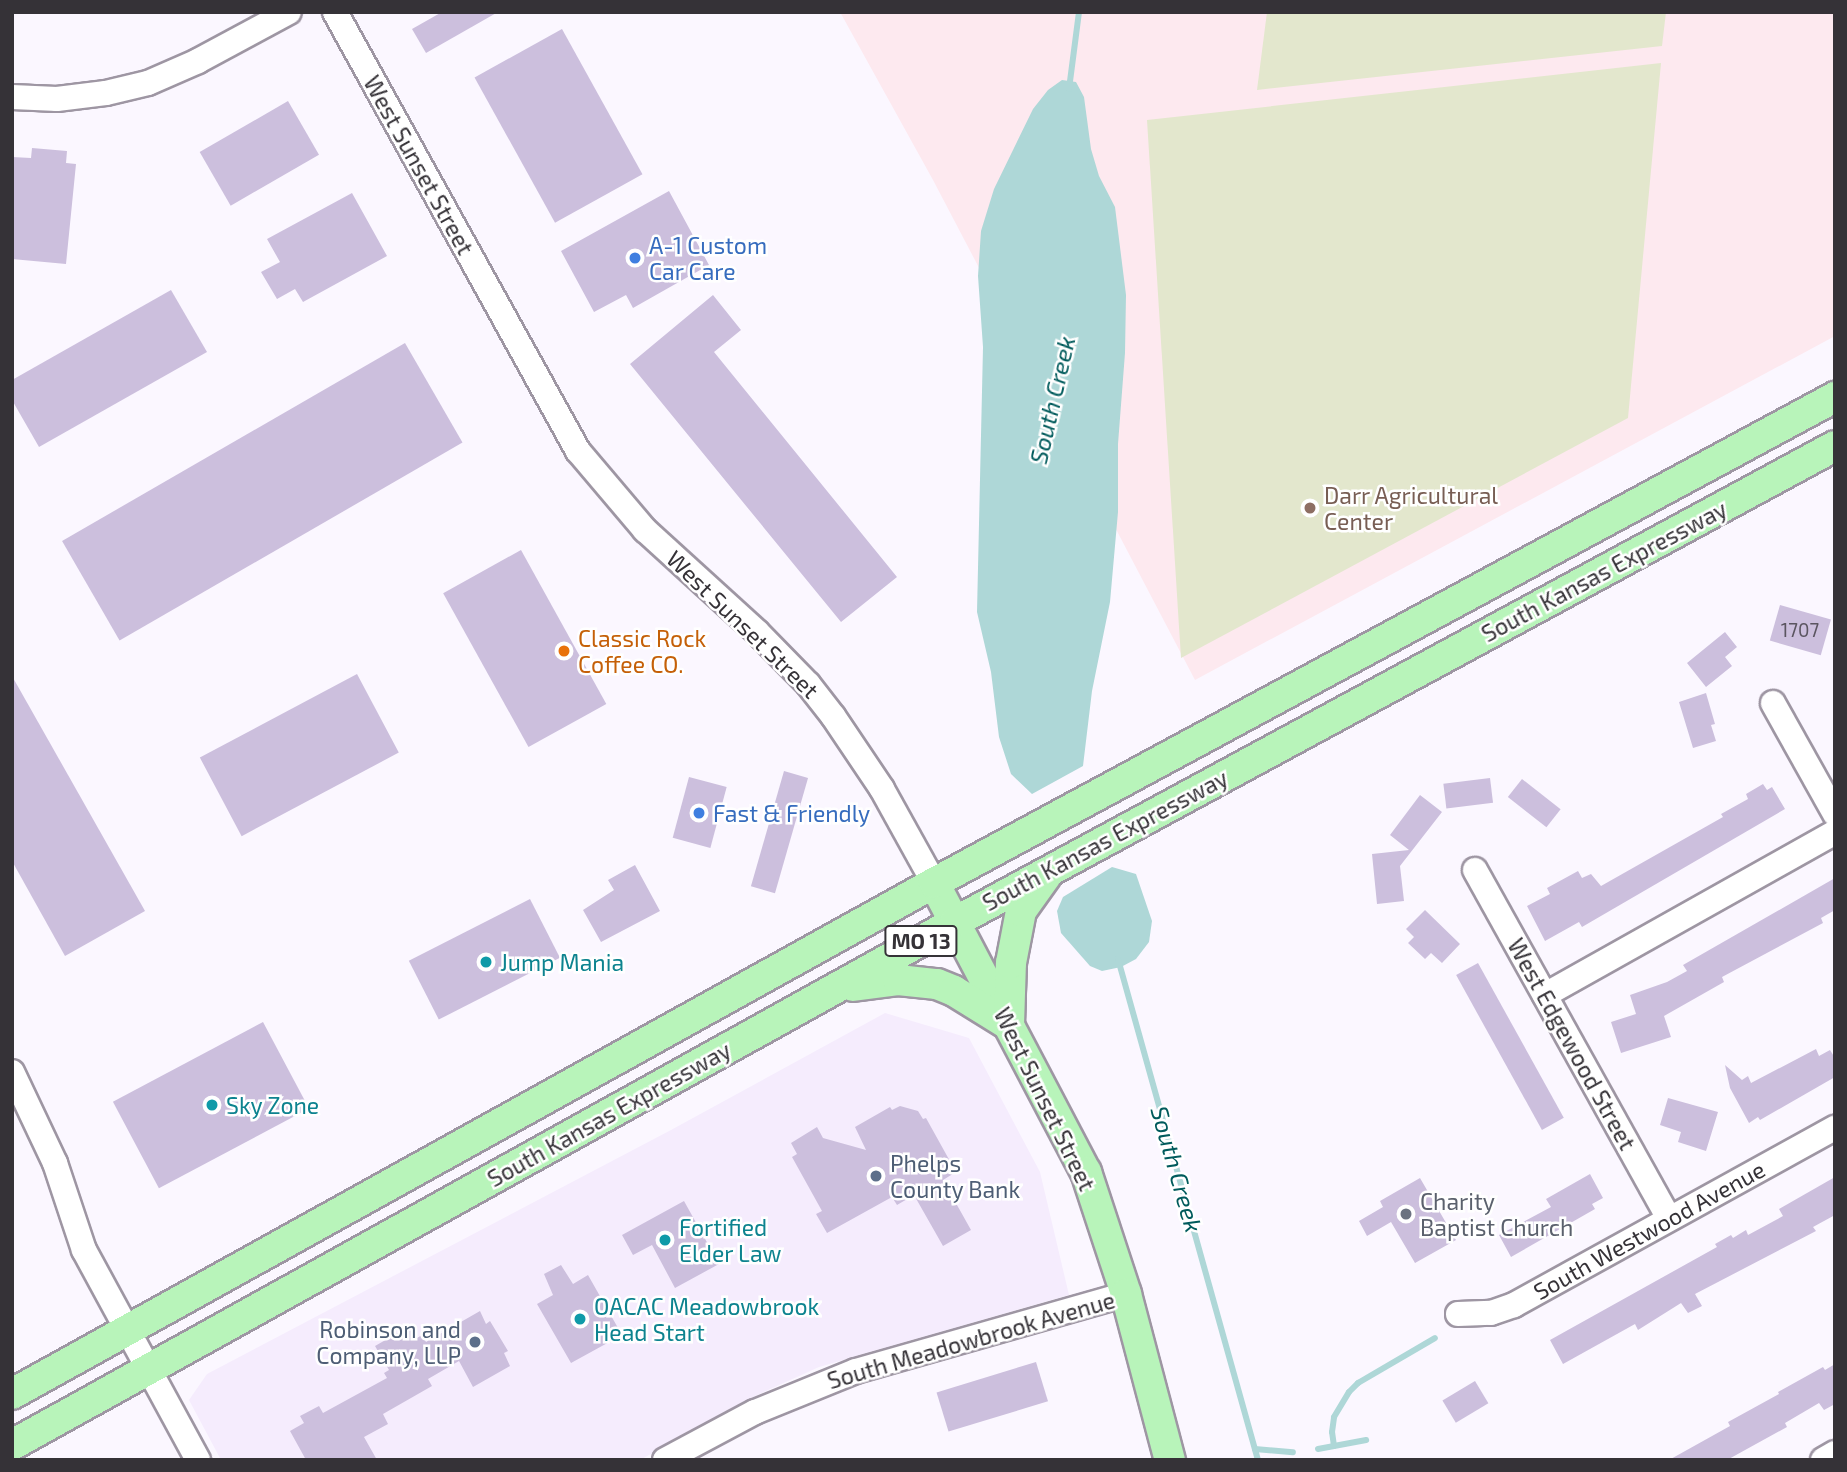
<!DOCTYPE html>
<html>
<head>
<meta charset="utf-8">
<style>
  body { margin:0 }
  #map { position:relative; width:1847px; height:1472px; overflow:hidden; background:#fbf7ff; font-family:"Exo 2",sans-serif }
  div>[style] { position:absolute }
  .built>* { inset:0; background:#f5ecfd }
  .education>* { inset:0; background:#fde9ef }
  .green>* { inset:0; background:#e3e7cd }
  .water>* { inset:0; background:#aed7d7 }
  .stream>* { height:6px; margin:-3px; padding:0 3px; transform-origin:3px; border-radius:3px; background:#aed7d7 }
  .building>* { inset:0; background:#ccbfdd; transform-origin:0 0 }
  .roads { filter:drop-shadow(2px 0 #9e96a3) drop-shadow(-2px 0 #9e96a3) drop-shadow(0 2px #9e96a3) drop-shadow(0 -2px #9e96a3) }
  .minor>* { height:24px; margin:-12px; padding:0 12px; transform-origin:12px; border-radius:12px; background:#fff }
  .major>* { height:30px; margin:-15px; padding:0 15px; transform-origin:15px; border-radius:15px; background:#b8f4ba }
  .dots>* { width:19px; height:19px; translate:-50% -50%; box-sizing:border-box; border:4px solid #fff; border-radius:50% }
  span { translate:-50% -50%; white-space:nowrap; text-align:center; line-height:1.15; -webkit-text-stroke:5px #fff; paint-order:stroke }
  .number-label { font-size:19px; color:#5b5560 }
  .number-label span { -webkit-text-stroke-width:0 }
  .shield-label span { padding:2px 5px; background:#fff; border:2px solid; border-radius:5px; -webkit-text-stroke-width:0 }
  .shield-label { font-size:21px; color:#353237; font-weight:700 }
  .street-label { font-size:23px; color:#353237 }
  .shop-label { font-size:23px; color:#366cbe }
  .left { translate:0 -50%; text-align:left }
  .education-label { font-size:23px; color:#785e54 }
  .food-label { font-size:23px; color:#c56008 }
  .culture-label { font-size:23px; color:#0d838f }
  .service-label { font-size:23px; color:#4e5e75 }
  .right { translate:-100% -50%; text-align:right }
  .worship-label { font-size:23px; color:#5b616d }
  .water-label { font-size:24px; color:#005b5c; font-style:italic }
  .frame { position:absolute; inset:0; border:14px solid #353237; pointer-events:none }
</style>
</head>
<body>
<div id="map">
  <div class="built">
    <i style="clip-path:polygon(885px 1013px,969px 1038px,1040px 1172px,1069px 1295px,819px 1367px,755px 1396px,640px 1460px,221px 1460px,189px 1400px,207px 1374px,671px 1130px)"></i>
  </div>
  <div class="education">
    <i style="clip-path:polygon(840px 12px,1835px 12px,1835px 336px,1195px 680px,933px 180px)"></i>
  </div>
  <div class="green">
    <i style="clip-path:polygon(1267px 12px,1666px 12px,1662px 46px,1257px 90px)"></i>
    <i style="clip-path:polygon(1661px 63px,1628px 418px,1181px 658px,1147px 120px)"></i>
  </div>
  <div class="water">
    <i style="clip-path:polygon(1062px 80px,1076px 82px,1084px 97px,1091px 149px,1099px 176px,1115px 207px,1126px 295px,1125px 353px,1118px 444px,1118px 512px,1110px 602px,1092px 691px,1083px 766px,1032px 794px,1011px 774px,999px 737px,991px 672px,977px 612px,983px 347px,978px 276px,981px 231px,994px 189px,1033px 109px,1048px 90px)"></i>
    <i style="clip-path:polygon(1112px 867px,1136px 874px,1152px 921px,1149px 942px,1136px 959px,1121px 967px,1102px 971px,1090px 966px,1061px 933px,1057px 911px,1063px 897px)"></i>
  </div>
  <div class="stream">
    <i style="left:1069px;top:89px;width:78px;rotate:-82.6deg"></i>
    <i style="left:1118px;top:959px;width:520px;rotate:74.39deg"></i>
    <i style="left:1334px;top:1446px;width:14px;rotate:-98deg"></i>
    <i style="left:1332px;top:1432px;width:15px;rotate:-82deg"></i>
    <i style="left:1334px;top:1417px;width:29px;rotate:-59deg"></i>
    <i style="left:1349px;top:1392px;width:13px;rotate:-45deg"></i>
    <i style="left:1358px;top:1383px;width:89px;rotate:-30.3deg"></i>
    <i style="left:1255px;top:1449px;width:38px;rotate:5deg"></i>
    <i style="left:1318px;top:1449px;width:49px;rotate:-10.6deg"></i>
  </div>
  <div class="building">
    <i style="clip-path:polygon(442px 12px,498px 12px,426px 53px,412px 29px)"></i>
    <i style="left:562px;top:29px;width:166px;height:100px;rotate:61deg"></i>
    <i style="left:288px;top:101px;width:62px;height:102px;rotate:60deg"></i>
    <i style="clip-path:polygon(32px 148px,67px 151px,66px 163px,76px 164px,66px 264px,12px 259px,12px 157px,31px 158px)"></i>
    <i style="clip-path:polygon(669px 191px,709px 265px,633px 308px,626px 295px,594px 312px,561px 251px)"></i>
    <i style="clip-path:polygon(352px 193px,387px 256px,303px 302px,295px 289px,277px 299px,261px 272px,280px 262px,267px 239px)"></i>
    <i style="clip-path:polygon(171px 290px,207px 352px,39px 447px,12px 400px,12px 380px)"></i>
    <i style="clip-path:polygon(713px 295px,741px 330px,714px 352px,897px 577px,841px 622px,630px 364px)"></i>
    <i style="left:405px;top:343px;width:115px;height:396px;rotate:60deg"></i>
    <i style="left:521px;top:550px;width:176px;height:89px;rotate:61deg"></i>
    <i style="left:1780px;top:605px;width:53px;height:37px;rotate:16deg"></i>
    <i style="clip-path:polygon(1725px 632px,1737px 647px,1725px 657px,1732px 666px,1706px 687px,1687px 663px)"></i>
    <i style="left:357px;top:674px;width:89px;height:178px;rotate:62deg"></i>
    <i style="clip-path:polygon(12px 676px,145px 911px,65px 956px,12px 861px)"></i>
    <i style="clip-path:polygon(1706px 693px,1715px 724px,1711px 725px,1716px 741px,1693px 748px,1679px 702px)"></i>
    <i style="left:784px;top:771px;width:25px;height:120px;rotate:16deg"></i>
    <i style="left:689px;top:777px;width:39px;height:63px;rotate:15deg"></i>
    <i style="left:1490px;top:778px;width:25px;height:47px;rotate:83deg"></i>
    <i style="left:1522px;top:779px;width:49px;height:23px;rotate:38deg"></i>
    <i style="clip-path:polygon(1763px 784px,1767px 790px,1772px 787px,1785px 809px,1582px 927px,1579px 922px,1545px 941px,1527px 906px,1550px 894px,1547px 888px,1578px 871px,1582px 878px,1591px 874px,1601px 886px,1723px 817px,1721px 814px,1748px 799px,1746px 794px)"></i>
    <i style="clip-path:polygon(1420px 795px,1442px 812px,1400px 866px,1404px 901px,1377px 904px,1372px 854px,1409px 850px,1390px 835px)"></i>
    <i style="clip-path:polygon(635px 865px,660px 911px,601px 942px,583px 910px,614px 890px,608px 880px)"></i>
    <i style="clip-path:polygon(1835px 878px,1835px 910px,1821px 918px,1823px 923px,1722px 977px,1724px 982px,1664px 1016px,1671px 1037px,1621px 1053px,1611px 1022px,1636px 1014px,1630px 995px,1667px 982px,1687px 971px,1683px 965px)"></i>
    <i style="left:530px;top:899px;width:66px;height:136px;rotate:63deg"></i>
    <i style="clip-path:polygon(1425px 910px,1460px 944px,1442px 963px,1431px 953px,1425px 959px,1408px 943px,1414px 937px,1406px 929px)"></i>
    <i style="left:1478px;top:963px;width:177px;height:25px;rotate:61deg"></i>
    <i style="left:263px;top:1022px;width:98px;height:170px;rotate:62deg"></i>
    <i style="clip-path:polygon(1816px 1049px,1819px 1056px,1830px 1050px,1835px 1058px,1835px 1077px,1760px 1120px,1758px 1117px,1749px 1123px,1730px 1088px,1725px 1065px,1742px 1080px,1748px 1076px,1751px 1083px)"></i>
    <i style="clip-path:polygon(1668px 1098px,1718px 1112px,1706px 1151px,1678px 1142px,1681px 1132px,1660px 1125px)"></i>
    <i style="clip-path:polygon(900px 1106px,918px 1111px,923px 1119px,926px 1118px,956px 1172px,943px 1180px,971px 1230px,943px 1246px,914px 1195px,897px 1205px,892px 1197px,827px 1233px,816px 1214px,822px 1211px,792px 1157px,797px 1154px,791px 1143px,817px 1127px,823px 1138px,866px 1150px,855px 1127px,890px 1107px,892px 1110px)"></i>
    <i style="clip-path:polygon(1590px 1174px,1603px 1198px,1592px 1204px,1595px 1209px,1511px 1257px,1499px 1235px,1551px 1207px,1546px 1199px)"></i>
    <i style="clip-path:polygon(1835px 1177px,1835px 1215px,1813px 1227px,1816px 1231px,1695px 1294px,1702px 1306px,1688px 1313px,1681px 1303px,1638px 1330px,1635px 1324px,1563px 1364px,1550px 1340px,1717px 1247px,1715px 1244px,1731px 1235px,1733px 1238px,1746px 1230px,1748px 1235px,1783px 1216px,1779px 1209px)"></i>
    <i style="clip-path:polygon(1420px 1178px,1456px 1240px,1415px 1263px,1391px 1222px,1367px 1236px,1359px 1221px,1383px 1207px,1380px 1201px)"></i>
    <i style="clip-path:polygon(684px 1201px,719px 1264px,675px 1288px,652px 1245px,633px 1255px,622px 1235px)"></i>
    <i style="clip-path:polygon(561px 1265px,573px 1284px,588px 1275px,622px 1335px,571px 1363px,537px 1304px,553px 1295px,544px 1274px)"></i>
    <i style="clip-path:polygon(480px 1311px,486px 1324px,490px 1321px,508px 1351px,504px 1353px,510px 1366px,473px 1387px,459px 1361px,428px 1379px,432px 1386px,383px 1414px,388px 1424px,364px 1437px,377px 1460px,306px 1460px,290px 1431px,304px 1423px,300px 1416px,319px 1406px,323px 1413px,387px 1378px,384px 1373px,389px 1370px,375px 1346px,410px 1326px,417px 1338px,422px 1335px,426px 1342px)"></i>
    <i style="left:1036px;top:1362px;width:41px;height:104px;rotate:73deg"></i>
    <i style="clip-path:polygon(1835px 1364px,1835px 1404px,1824px 1410px,1819px 1403px,1785px 1423px,1787px 1427px,1727px 1460px,1669px 1460px,1730px 1426px,1728px 1422px,1779px 1394px,1778px 1392px,1823px 1367px,1825px 1370px)"></i>
    <i style="left:1475px;top:1381px;width:26px;height:38px;rotate:59deg"></i>
  </div>
  <div class="roads">
    <div class="minor">
      <i style="left:335px;top:12px;width:502px;rotate:61.03deg"></i>
      <i style="left:578px;top:451px;width:104px;rotate:49.7deg"></i>
      <i style="left:645px;top:530px;width:151px;rotate:42.3deg"></i>
      <i style="left:757px;top:632px;width:73px;rotate:45.6deg"></i>
      <i style="left:808px;top:684px;width:41px;rotate:52deg"></i>
      <i style="left:833px;top:716px;width:88px;rotate:56.1deg"></i>
      <i style="left:882px;top:789px;width:107px;rotate:61deg"></i>
      <i style="left:12px;top:97px;width:45px;rotate:2.5deg"></i>
      <i style="left:57px;top:99px;width:49px;rotate:-7deg"></i>
      <i style="left:106px;top:93px;width:43px;rotate:-13.4deg"></i>
      <i style="left:148px;top:83px;width:55px;rotate:-23.7deg"></i>
      <i style="left:198px;top:61px;width:103px;rotate:-28.3deg"></i>
      <i style="left:1773px;top:703px;width:127px;rotate:60.8deg"></i>
      <i style="left:1475px;top:870px;width:399px;rotate:60.9deg"></i>
      <i style="left:1545px;top:995px;width:333px;rotate:-29.3deg"></i>
      <i style="left:12px;top:1072px;width:101px;rotate:64.7deg"></i>
      <i style="left:55px;top:1163px;width:92px;rotate:71.6deg"></i>
      <i style="left:84px;top:1250px;width:239px;rotate:61.5deg"></i>
      <i style="left:1458px;top:1314px;width:33px;rotate:-2deg"></i>
      <i style="left:1491px;top:1313px;width:24px;rotate:-19deg"></i>
      <i style="left:1514px;top:1305px;width:367px;rotate:-28.9deg"></i>
      <i style="left:665px;top:1460px;width:102px;rotate:-28.1deg"></i>
      <i style="left:755px;top:1412px;width:109px;rotate:-22.1deg"></i>
      <i style="left:856px;top:1371px;width:281px;rotate:-15.9deg"></i>
      <i style="left:1823px;top:1460px;width:14px;rotate:-30deg"></i>
    </div>
    <div class="major">
      <i style="left:934px;top:883px;width:327px;rotate:62.3deg"></i>
      <i style="left:1086px;top:1172px;width:128px;rotate:71.8deg"></i>
      <i style="left:1126px;top:1294px;width:172px;rotate:75.2deg"></i>
      <i style="left:853px;top:986px;width:45px;rotate:-7.6deg"></i>
      <i style="left:898px;top:980px;width:39px;rotate:6deg"></i>
      <i style="left:937px;top:984px;width:18px;rotate:22deg"></i>
      <i style="left:954px;top:991px;width:65px;rotate:31.7deg"></i>
      <i style="left:1009px;top:1025px;width:62px;rotate:-88.2deg"></i>
      <i style="left:1011px;top:963px;width:53px;rotate:-79.1deg"></i>
      <i style="left:1021px;top:911px;width:43px;rotate:-54.5deg"></i>
      <i style="left:12px;top:1394px;width:1054px;rotate:-29deg"></i>
      <i style="left:934px;top:883px;width:1024px;rotate:-28.34deg"></i>
      <i style="left:12px;top:1445px;width:1078px;rotate:-29.01deg"></i>
      <i style="left:955px;top:922px;width:1000px;rotate:-28.41deg"></i>
    </div>
  </div>
  <div class="dots">
    <i style="left:635px;top:258px;background:#3f7fe0"></i>
    <i style="left:1310px;top:508px;background:#8d6e63"></i>
    <i style="left:564px;top:651px;background:#e8710a"></i>
    <i style="left:699px;top:813px;background:#3f7fe0"></i>
    <i style="left:486px;top:962px;background:#0f9aa8"></i>
    <i style="left:212px;top:1105px;background:#0f9aa8"></i>
    <i style="left:876px;top:1176px;background:#5c6f8a"></i>
    <i style="left:1406px;top:1214px;background:#6b7280"></i>
    <i style="left:665px;top:1240px;background:#0f9aa8"></i>
    <i style="left:580px;top:1319px;background:#0f9aa8"></i>
    <i style="left:475px;top:1342px;background:#5c6f8a"></i>
  </div>
  <div class="number-label">
    <span style="left:1800px;top:630px">1707</span>
  </div>
  <div class="shield-label">
    <span style="left:921px;top:941px">MO 13</span>
  </div>
  <div class="street-label">
    <span style="left:419px;top:165px;rotate:61deg">West Sunset Street</span>
    <span style="left:1604px;top:571px;rotate:-28deg">South Kansas Expressway</span>
    <span style="left:743px;top:624px;rotate:44deg">West Sunset Street</span>
    <span style="left:1105px;top:840px;rotate:-28deg">South Kansas Expressway</span>
    <span style="left:1572px;top:1044px;rotate:61deg">West Edgewood Street</span>
    <span style="left:1045px;top:1099px;rotate:64deg">West Sunset Street</span>
    <span style="left:609px;top:1114px;rotate:-29deg">South Kansas Expressway</span>
    <span style="left:1649px;top:1230px;rotate:-29deg">South Westwood Avenue</span>
    <span style="left:971px;top:1340px;rotate:-16deg">South Meadowbrook Avenue</span>
  </div>
  <div class="shop-label">
    <span class="left" style="left:649px;top:258px">A-1 Custom<br>Car Care</span>
    <span class="left" style="left:713px;top:813px">Fast &amp; Friendly</span>
  </div>
  <div class="education-label">
    <span class="left" style="left:1324px;top:508px">Darr Agricultural<br>Center</span>
  </div>
  <div class="food-label">
    <span class="left" style="left:578px;top:651px">Classic Rock<br>Coffee CO.</span>
  </div>
  <div class="culture-label">
    <span class="left" style="left:500px;top:962px">Jump Mania</span>
    <span class="left" style="left:226px;top:1105px">Sky Zone</span>
    <span class="left" style="left:679px;top:1240px">Fortified<br>Elder Law</span>
    <span class="left" style="left:594px;top:1319px">OACAC Meadowbrook<br>Head Start</span>
  </div>
  <div class="service-label">
    <span class="left" style="left:890px;top:1176px">Phelps<br>County Bank</span>
    <span class="right" style="left:461px;top:1342px">Robinson and<br>Company, LLP</span>
  </div>
  <div class="worship-label">
    <span class="left" style="left:1420px;top:1214px">Charity<br>Baptist Church</span>
  </div>
  <div class="water-label">
    <span style="left:1052px;top:400px;rotate:-77deg">South Creek</span>
    <span style="left:1177px;top:1169px;rotate:74deg">South Creek</span>
  </div>
  <div class="frame"></div>
</div>
</body>
</html>
